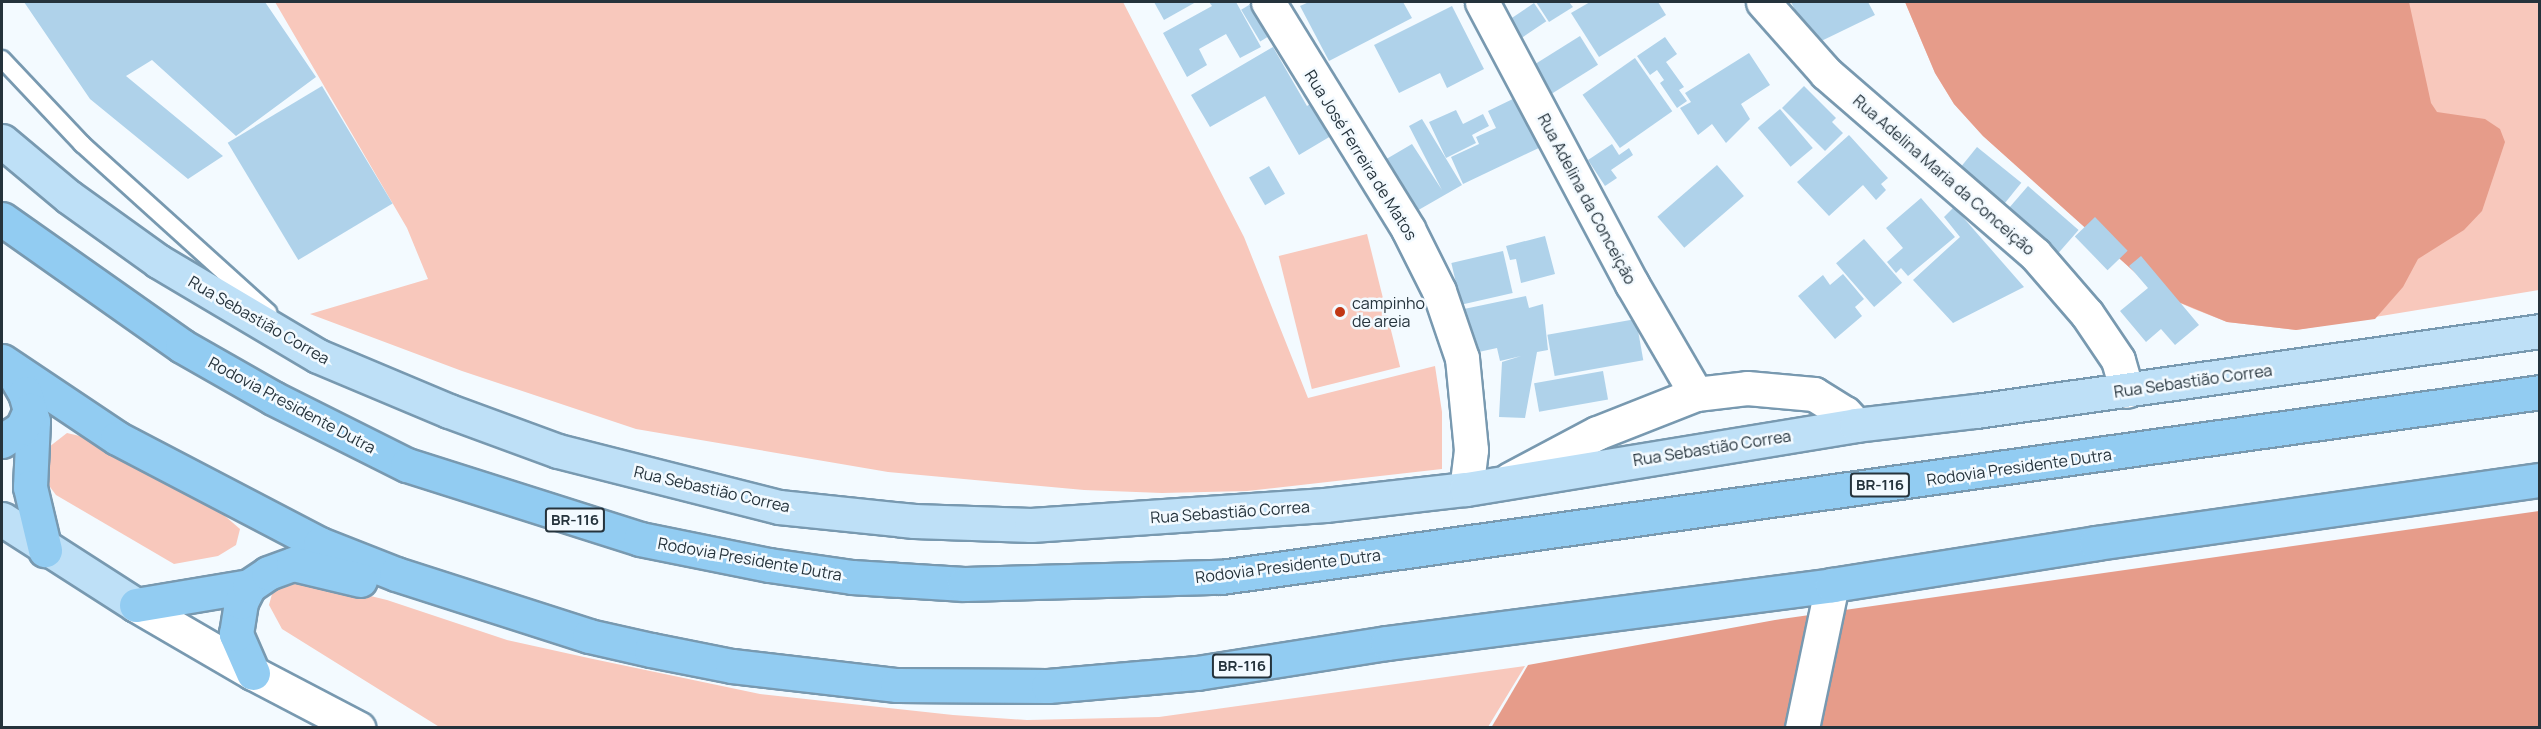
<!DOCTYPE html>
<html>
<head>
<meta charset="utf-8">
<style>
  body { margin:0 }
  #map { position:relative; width:2541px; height:729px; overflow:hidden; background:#f3faff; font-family:Manrope,sans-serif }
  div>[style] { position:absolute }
  .green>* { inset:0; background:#f8c8bc; transform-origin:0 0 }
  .forest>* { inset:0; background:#e69c8a }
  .building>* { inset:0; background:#afd2ea; transform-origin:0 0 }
  .roads { filter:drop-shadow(2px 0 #7899b0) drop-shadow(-2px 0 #7899b0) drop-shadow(0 2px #7899b0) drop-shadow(0 -2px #7899b0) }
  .service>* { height:16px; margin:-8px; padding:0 8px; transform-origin:8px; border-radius:8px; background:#fff }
  .minor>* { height:33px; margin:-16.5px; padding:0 16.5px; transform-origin:16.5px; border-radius:16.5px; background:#fff }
  .tertiary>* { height:33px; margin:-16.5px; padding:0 16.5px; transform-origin:16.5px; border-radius:16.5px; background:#fff }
  .primary>* { height:33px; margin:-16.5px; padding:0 16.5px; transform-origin:16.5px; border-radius:16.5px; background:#bee0f7 }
  .motorway>* { height:33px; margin:-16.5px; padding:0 16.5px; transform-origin:16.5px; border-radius:16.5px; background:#92ccf2 }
  .dots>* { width:16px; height:16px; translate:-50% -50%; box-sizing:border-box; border:3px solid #f3faff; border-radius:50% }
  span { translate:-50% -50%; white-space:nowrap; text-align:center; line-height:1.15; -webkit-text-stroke:5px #f3faff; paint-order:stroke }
  .shield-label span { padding:2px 4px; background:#f3faff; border:2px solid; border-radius:4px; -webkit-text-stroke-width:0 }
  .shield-label { font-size:15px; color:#25333c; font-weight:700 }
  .street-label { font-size:16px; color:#25333c }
  .poi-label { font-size:16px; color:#25333c }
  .left { translate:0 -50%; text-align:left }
  .frame { position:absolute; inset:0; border:3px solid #25333c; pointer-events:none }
</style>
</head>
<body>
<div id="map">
  <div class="green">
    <i style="clip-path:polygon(275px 2px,1123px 2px,1244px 237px,1308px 398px,1435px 366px,1442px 412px,1442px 469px,1247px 491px,1162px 493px,1084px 490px,888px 472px,636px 429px,462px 371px,310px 314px,428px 279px,407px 228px)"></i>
    <i style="clip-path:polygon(1905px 2px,2539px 2px,2539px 290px,2296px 330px,2227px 322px,2194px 309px,2159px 294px,1983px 136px,1954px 104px,1935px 73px)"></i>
    <i style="left:1367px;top:234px;width:137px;height:91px;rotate:76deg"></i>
    <i style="clip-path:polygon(67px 433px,84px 437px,218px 510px,240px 529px,236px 545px,218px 556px,174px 564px,56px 495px,47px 483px,43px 457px,49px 447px)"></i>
    <i style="clip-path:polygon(313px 582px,387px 600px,507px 640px,593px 659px,760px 694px,953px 715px,1027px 720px,1159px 717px,1525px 666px,1488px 727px,441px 728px,282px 629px,269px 605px,272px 594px,283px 583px)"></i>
  </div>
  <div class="forest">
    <i style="clip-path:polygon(1905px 2px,2409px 2px,2431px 103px,2437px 112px,2485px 119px,2500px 129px,2505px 142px,2482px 211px,2464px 230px,2418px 259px,2403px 287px,2375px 319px,2296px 330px,2227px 322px,2159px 294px,1983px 136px,1954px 104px,1935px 73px)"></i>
    <i style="clip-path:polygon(2539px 511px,2539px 727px,1491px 728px,1528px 665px,1775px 620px)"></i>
  </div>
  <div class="building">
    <i style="clip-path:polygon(24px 2px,265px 2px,316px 77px,236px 136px,152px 60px,126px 76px,223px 156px,188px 179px,90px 99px)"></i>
    <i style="clip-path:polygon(1154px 2px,1196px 2px,1164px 20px)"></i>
    <i style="clip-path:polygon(1209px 2px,1236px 2px,1261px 47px,1240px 58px,1226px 34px,1199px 49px,1207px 65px,1187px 77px,1163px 33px,1212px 6px)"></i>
    <i style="left:1254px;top:2px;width:37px;height:15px;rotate:59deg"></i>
    <i style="clip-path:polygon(1309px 2px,1403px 2px,1412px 18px,1329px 61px,1300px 6px)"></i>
    <i style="clip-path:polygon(1536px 2px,1569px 2px,1573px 7px,1549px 22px)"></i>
    <i style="clip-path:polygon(1590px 2px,1658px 2px,1666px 15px,1599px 57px,1571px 13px)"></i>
    <i style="clip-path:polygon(1791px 2px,1868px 2px,1875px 15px,1813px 45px)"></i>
    <i style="left:1534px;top:3px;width:22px;height:33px;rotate:56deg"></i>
    <i style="clip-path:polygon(1452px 6px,1484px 69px,1447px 88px,1440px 73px,1399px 93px,1374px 45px)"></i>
    <i style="left:1580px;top:36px;width:34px;height:57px;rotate:58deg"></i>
    <i style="clip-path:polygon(1665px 37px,1677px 54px,1666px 62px,1684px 87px,1679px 90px,1687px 101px,1677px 108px,1660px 83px,1664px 80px,1657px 70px,1650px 75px,1637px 56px)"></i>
    <i style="clip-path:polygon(1273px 47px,1307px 106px,1316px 100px,1336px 133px,1299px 155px,1265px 96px,1210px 127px,1191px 95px)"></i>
    <i style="clip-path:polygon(1749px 53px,1770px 85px,1741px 104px,1750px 119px,1726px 143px,1712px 124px,1698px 135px,1680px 108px,1691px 102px,1685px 93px)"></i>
    <i style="left:1635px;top:58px;width:65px;height:64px;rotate:55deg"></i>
    <i style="left:322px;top:86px;width:137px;height:110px;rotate:59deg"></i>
    <i style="clip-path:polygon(1804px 86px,1836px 118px,1832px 122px,1843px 133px,1825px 151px,1782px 108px)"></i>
    <i style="clip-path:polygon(1519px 96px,1543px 146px,1463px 184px,1451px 157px,1479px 144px,1476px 137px,1496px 128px,1488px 111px)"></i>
    <i style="left:1780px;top:109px;width:51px;height:29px;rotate:50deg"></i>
    <i style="clip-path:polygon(1456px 110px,1463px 124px,1483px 114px,1489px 126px,1472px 135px,1476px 143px,1446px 158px,1429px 122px)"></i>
    <i style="clip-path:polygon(1422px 119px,1462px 185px,1415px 212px,1383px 161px,1412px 144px,1442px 190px,1409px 126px)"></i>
    <i style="clip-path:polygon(1849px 135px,1888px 178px,1881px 184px,1886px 190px,1876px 200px,1863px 185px,1829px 216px,1797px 182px)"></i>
    <i style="clip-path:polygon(1612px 144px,1619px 155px,1629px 148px,1633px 155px,1611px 170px,1617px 178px,1605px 186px,1588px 160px)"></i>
    <i style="left:1977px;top:147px;width:57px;height:33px;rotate:39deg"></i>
    <i style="left:1717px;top:165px;width:41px;height:79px;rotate:49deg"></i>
    <i style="left:1269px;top:166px;width:32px;height:23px;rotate:60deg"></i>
    <i style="left:2028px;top:186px;width:67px;height:33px;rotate:41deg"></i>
    <i style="clip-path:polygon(1921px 198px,1955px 237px,1908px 276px,1901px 268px,1896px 273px,1887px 262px,1903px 248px,1886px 228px)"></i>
    <i style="clip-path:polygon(1954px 207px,2024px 287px,1953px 323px,1913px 280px,1960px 237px,1944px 217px)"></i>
    <i style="left:2095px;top:217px;width:47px;height:28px;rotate:46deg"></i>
    <i style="clip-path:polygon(1545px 236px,1555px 274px,1521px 283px,1516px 259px,1510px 260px,1506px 246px)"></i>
    <i style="left:1864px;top:239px;width:58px;height:37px;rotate:49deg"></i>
    <i style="left:1503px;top:251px;width:43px;height:53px;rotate:77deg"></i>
    <i style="clip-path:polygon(2141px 256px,2199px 325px,2175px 345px,2161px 329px,2146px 342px,2120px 311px,2148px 288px,2129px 266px)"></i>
    <i style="clip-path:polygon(1843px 274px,1864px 299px,1855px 307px,1862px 316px,1835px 339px,1798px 296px,1823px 275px,1830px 285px)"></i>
    <i style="clip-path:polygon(1526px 296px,1529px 308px,1543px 304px,1548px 350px,1537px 352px,1525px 418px,1499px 417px,1502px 362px,1521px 356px,1500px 361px,1497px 348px,1474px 353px,1464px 309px)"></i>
    <i style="left:1636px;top:319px;width:42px;height:90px;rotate:80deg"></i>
    <i style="left:1603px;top:371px;width:29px;height:70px;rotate:80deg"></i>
  </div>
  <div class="roads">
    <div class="service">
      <i style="left:2px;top:59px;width:117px;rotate:46.7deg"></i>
      <i style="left:82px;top:144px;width:251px;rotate:42.1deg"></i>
    </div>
    <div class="minor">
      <i style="left:1268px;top:2px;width:267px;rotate:58.3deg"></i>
      <i style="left:1408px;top:229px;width:69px;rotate:63.4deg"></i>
      <i style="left:1439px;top:291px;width:71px;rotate:71.1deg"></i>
      <i style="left:1462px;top:358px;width:92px;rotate:84.4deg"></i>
      <i style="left:1471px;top:450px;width:39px;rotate:97deg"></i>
      <i style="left:1482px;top:2px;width:319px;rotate:62deg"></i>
      <i style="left:1632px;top:284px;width:127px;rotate:59.8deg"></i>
      <i style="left:1763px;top:2px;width:95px;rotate:48.4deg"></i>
      <i style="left:1826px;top:73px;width:276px;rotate:40.9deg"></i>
      <i style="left:2035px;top:254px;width:79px;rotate:49.1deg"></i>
      <i style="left:2087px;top:314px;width:55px;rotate:56deg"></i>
      <i style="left:2118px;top:360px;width:32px;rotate:74deg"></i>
      <i style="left:1510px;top:479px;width:98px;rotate:-27.9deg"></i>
      <i style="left:1597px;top:433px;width:106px;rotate:-21.5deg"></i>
      <i style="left:1696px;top:394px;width:51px;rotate:-6.7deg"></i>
      <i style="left:1747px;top:388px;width:67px;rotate:5.1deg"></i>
      <i style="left:1814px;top:394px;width:36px;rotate:32deg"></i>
      <i style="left:1845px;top:413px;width:16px;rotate:47deg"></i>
      <i style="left:1802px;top:728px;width:146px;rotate:-78.2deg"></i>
    </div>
    <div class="tertiary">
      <i style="left:136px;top:605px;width:135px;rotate:30.2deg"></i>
      <i style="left:253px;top:673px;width:119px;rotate:27.6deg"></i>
    </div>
    <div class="primary">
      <i style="left:2px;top:141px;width:87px;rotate:39.9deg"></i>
      <i style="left:69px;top:197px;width:110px;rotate:35.7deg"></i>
      <i style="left:158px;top:261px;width:186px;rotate:30.7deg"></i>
      <i style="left:318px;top:356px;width:142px;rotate:22.8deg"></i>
      <i style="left:449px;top:411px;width:116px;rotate:20.2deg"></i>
      <i style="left:558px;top:451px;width:228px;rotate:14.2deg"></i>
      <i style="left:779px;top:507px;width:136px;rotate:5.9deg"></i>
      <i style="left:914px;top:521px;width:117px;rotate:2deg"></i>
      <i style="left:1031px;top:525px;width:295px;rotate:-3.9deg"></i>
      <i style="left:1325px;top:505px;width:142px;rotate:-6.5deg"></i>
      <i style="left:1466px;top:489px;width:395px;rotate:-9.3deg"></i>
      <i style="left:1856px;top:425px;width:121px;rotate:-6.7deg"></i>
      <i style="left:1976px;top:411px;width:570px;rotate:-8.07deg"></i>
      <i style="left:2px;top:519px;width:159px;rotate:32.7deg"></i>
    </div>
    <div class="motorway">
      <i style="left:2px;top:219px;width:220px;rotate:35.2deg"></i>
      <i style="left:182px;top:346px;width:105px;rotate:29.7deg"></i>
      <i style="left:273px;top:398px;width:150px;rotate:26.6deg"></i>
      <i style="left:407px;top:465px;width:244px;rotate:17.6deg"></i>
      <i style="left:640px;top:539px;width:132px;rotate:11.4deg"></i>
      <i style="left:769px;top:565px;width:84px;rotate:8.2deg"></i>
      <i style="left:852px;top:577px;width:112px;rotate:3.6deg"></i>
      <i style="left:964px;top:584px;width:257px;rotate:-1.6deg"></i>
      <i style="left:1221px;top:577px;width:1332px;rotate:-7.98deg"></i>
      <i style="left:2px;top:361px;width:138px;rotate:33.8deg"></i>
      <i style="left:117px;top:438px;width:229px;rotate:27.6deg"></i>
      <i style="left:320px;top:544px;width:82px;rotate:21.5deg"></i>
      <i style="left:396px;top:574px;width:203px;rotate:17.8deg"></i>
      <i style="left:589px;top:636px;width:64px;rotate:12.7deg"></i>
      <i style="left:651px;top:650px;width:83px;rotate:11.2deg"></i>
      <i style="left:732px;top:666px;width:166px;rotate:6.6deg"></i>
      <i style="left:897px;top:685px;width:151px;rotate:0.4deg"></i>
      <i style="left:1048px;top:686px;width:150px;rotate:-5deg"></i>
      <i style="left:1197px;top:673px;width:192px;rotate:-9deg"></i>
      <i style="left:1387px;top:643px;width:449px;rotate:-7.4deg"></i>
      <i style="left:1832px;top:585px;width:267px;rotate:-9deg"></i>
      <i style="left:2096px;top:543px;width:448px;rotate:-8.1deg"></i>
      <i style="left:11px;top:369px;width:28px;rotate:60deg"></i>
      <i style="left:25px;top:393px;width:29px;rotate:74deg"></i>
      <i style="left:33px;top:421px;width:66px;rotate:92.6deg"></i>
      <i style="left:30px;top:487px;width:65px;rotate:76.6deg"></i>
      <i style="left:2px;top:441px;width:24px;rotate:-33deg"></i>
      <i style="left:22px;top:428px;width:20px;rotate:-66deg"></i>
      <i style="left:136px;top:605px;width:115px;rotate:-9.5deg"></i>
      <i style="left:253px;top:673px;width:43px;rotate:-113.6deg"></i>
      <i style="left:236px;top:634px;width:32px;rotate:-81deg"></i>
      <i style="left:241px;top:602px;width:18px;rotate:-63deg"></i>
      <i style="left:249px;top:586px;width:23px;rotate:-34deg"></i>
      <i style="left:268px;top:573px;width:27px;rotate:-20deg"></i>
      <i style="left:293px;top:564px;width:69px;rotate:13.4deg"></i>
    </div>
  </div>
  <div class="dots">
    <i style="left:1340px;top:312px;background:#c13715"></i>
  </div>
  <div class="shield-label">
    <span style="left:1880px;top:485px">BR-116</span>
    <span style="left:575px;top:520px">BR-116</span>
    <span style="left:1242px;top:666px">BR-116</span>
  </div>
  <div class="street-label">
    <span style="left:1361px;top:155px;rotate:58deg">Rua José Ferreira de Matos</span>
    <span style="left:1944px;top:175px;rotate:41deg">Rua Adelina Maria da Conceição</span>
    <span style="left:1587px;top:199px;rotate:62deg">Rua Adelina da Conceição</span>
    <span style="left:259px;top:320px;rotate:30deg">Rua Sebastião Correa</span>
    <span style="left:2193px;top:381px;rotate:-8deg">Rua Sebastião Correa</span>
    <span style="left:292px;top:405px;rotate:28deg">Rodovia Presidente Dutra</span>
    <span style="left:1712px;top:448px;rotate:-9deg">Rua Sebastião Correa</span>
    <span style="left:2019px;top:467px;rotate:-8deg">Rodovia Presidente Dutra</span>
    <span style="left:712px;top:489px;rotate:13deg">Rua Sebastião Correa</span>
    <span style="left:1230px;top:512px;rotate:-4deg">Rua Sebastião Correa</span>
    <span style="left:750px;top:559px;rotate:10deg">Rodovia Presidente Dutra</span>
    <span style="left:1288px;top:566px;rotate:-7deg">Rodovia Presidente Dutra</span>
  </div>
  <div class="poi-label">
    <span class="left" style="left:1352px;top:312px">campinho<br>de areia</span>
  </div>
  <div class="frame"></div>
</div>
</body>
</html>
